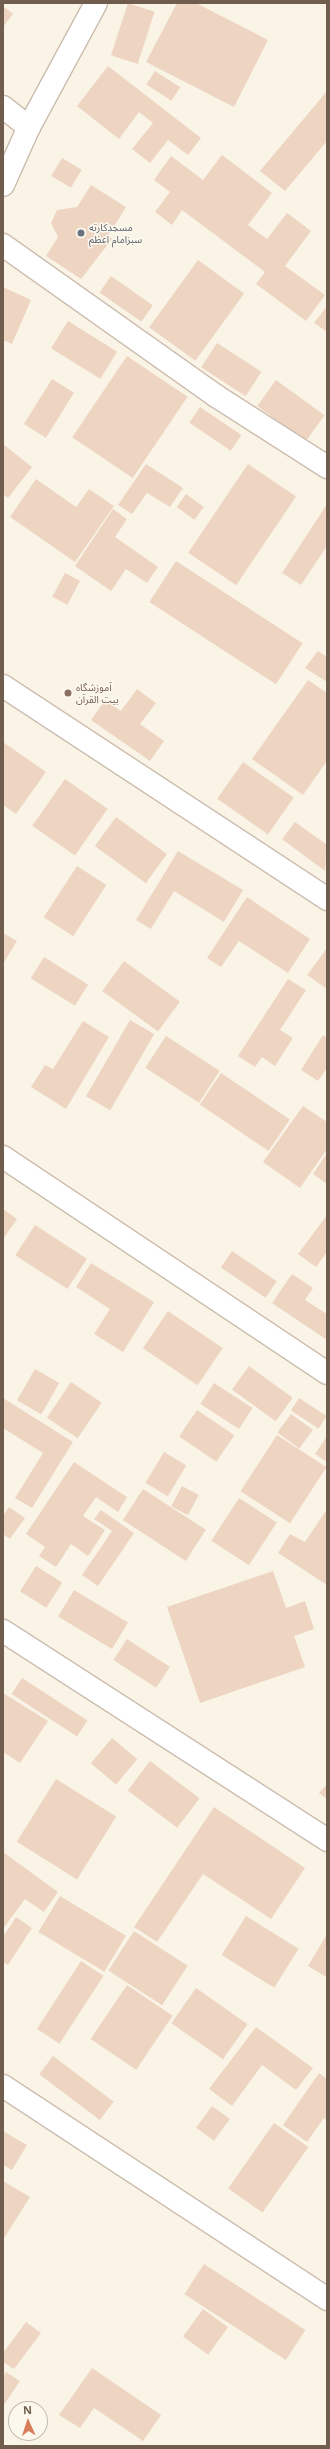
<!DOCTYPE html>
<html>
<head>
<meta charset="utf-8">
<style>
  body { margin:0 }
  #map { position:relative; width:330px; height:2449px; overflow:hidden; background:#faf4e7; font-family:"Open Sans","Noto Sans Arabic",sans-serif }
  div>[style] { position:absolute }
  .building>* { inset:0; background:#edd5c2; transform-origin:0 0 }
  .roads { filter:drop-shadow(1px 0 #cbbcae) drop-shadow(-1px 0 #cbbcae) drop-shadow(0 1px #cbbcae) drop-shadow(0 -1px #cbbcae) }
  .minor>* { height:22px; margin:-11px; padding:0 11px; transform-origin:11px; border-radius:11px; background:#fff }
  .tertiary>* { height:22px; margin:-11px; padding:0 11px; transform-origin:11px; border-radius:11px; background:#fff }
  .dots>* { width:11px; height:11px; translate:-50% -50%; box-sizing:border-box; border:2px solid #fdf8ed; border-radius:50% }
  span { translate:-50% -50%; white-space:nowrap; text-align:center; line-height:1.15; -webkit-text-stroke:3px #fdf8ed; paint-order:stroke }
  .worship-label { font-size:10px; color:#5b616d }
  .left { translate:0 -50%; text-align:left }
  .education-label { font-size:10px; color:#785e54 }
  .frame { position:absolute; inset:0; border:4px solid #715d4e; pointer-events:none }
  .north { position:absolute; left:8px; top:2401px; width:40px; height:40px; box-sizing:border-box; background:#fdf8ed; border:1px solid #c5baad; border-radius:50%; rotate:357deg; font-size:11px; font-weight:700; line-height:16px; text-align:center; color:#715d4e }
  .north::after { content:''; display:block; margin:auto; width:14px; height:18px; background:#d77d59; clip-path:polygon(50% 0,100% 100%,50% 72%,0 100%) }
</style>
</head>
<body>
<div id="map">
  <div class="building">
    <i style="left:128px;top:3px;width:28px;height:55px;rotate:18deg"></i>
    <i style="clip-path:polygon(177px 3px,196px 3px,268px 40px,234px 107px,146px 62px)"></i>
    <i style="clip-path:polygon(3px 6px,13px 14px,3px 27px)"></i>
    <i style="clip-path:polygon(108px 66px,201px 138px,188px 155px,168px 140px,150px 163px,132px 149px,153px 123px,139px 112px,119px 139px,77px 106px)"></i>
    <i style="left:155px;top:71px;width:30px;height:16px;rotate:33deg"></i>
    <i style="clip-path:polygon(327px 91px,327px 141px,285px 191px,260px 171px)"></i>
    <i style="clip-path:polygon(222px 155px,272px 193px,248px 225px,267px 239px,287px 213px,311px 231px,285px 266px,325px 295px,306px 321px,256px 284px,265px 272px,182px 210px,172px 225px,155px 212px,170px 192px,154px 180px,171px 156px,203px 180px)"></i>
    <i style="left:62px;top:158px;width:23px;height:21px;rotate:31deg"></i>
    <i style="clip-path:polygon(91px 185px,126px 207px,108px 236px,112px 239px,81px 279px,46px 256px,58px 237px,51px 223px,57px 210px,77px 207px)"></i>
    <i style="left:198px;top:260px;width:57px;height:83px;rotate:36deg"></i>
    <i style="left:111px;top:276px;width:51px;height:20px;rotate:35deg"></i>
    <i style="clip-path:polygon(3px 287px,31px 300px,12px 344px,3px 340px)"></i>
    <i style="clip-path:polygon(327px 306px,327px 332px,314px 323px)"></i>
    <i style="left:68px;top:321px;width:58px;height:32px;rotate:32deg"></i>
    <i style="left:217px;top:343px;width:53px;height:29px;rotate:33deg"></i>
    <i style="left:127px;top:356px;width:73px;height:98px;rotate:34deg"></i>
    <i style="left:52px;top:379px;width:26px;height:53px;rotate:32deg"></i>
    <i style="left:276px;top:380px;width:60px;height:32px;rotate:36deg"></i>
    <i style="left:200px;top:407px;width:50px;height:19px;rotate:34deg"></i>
    <i style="clip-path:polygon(3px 444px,32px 467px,8px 498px,3px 494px)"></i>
    <i style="clip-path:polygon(146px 464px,183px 488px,170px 507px,147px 493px,132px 514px,118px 505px)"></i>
    <i style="left:248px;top:464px;width:58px;height:107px;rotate:34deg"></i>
    <i style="clip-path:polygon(36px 479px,76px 507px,89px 489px,114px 506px,75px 562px,10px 517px)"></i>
    <i style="left:186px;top:494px;width:22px;height:16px;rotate:36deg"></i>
    <i style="clip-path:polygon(327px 504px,327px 546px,301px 585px,282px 573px)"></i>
    <i style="clip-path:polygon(113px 509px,127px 519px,115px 537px,158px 567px,147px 583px,126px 569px,111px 591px,75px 566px)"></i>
    <i style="left:176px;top:561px;width:151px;height:49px;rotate:33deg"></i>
    <i style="left:65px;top:573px;width:17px;height:27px;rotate:28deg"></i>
    <i style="clip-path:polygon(318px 651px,327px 657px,327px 682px,305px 668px)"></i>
    <i style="clip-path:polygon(308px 680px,327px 693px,327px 761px,303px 795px,252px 759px)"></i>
    <i style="clip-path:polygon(137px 689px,156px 703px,140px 724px,164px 741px,150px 761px,91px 720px,105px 700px,121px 711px)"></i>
    <i style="clip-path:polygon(3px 742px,46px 772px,16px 814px,3px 805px)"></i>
    <i style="left:243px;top:762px;width:62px;height:45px;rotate:35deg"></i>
    <i style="left:65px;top:779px;width:52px;height:57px;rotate:35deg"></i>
    <i style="left:116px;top:817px;width:63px;height:36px;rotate:36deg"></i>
    <i style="clip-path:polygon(295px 822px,327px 845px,325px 871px,282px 839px)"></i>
    <i style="clip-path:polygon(178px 851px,243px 890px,224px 922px,174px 891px,151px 929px,136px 920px)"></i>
    <i style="left:77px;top:866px;width:35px;height:61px;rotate:33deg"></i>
    <i style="clip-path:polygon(247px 897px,310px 939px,288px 973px,239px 941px,221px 967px,207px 958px)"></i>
    <i style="clip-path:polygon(3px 933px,17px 941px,3px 964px)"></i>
    <i style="clip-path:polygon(327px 948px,327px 989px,307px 975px)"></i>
    <i style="left:44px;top:957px;width:52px;height:25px;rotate:32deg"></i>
    <i style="left:124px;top:961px;width:69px;height:37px;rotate:36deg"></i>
    <i style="clip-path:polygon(288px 979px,306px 990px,280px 1030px,293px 1038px,275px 1066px,262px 1057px,255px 1067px,238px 1056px)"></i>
    <i style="left:130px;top:1020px;width:28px;height:88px;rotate:30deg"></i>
    <i style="clip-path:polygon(83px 1021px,109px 1037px,66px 1109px,31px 1087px,45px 1065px,53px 1069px)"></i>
    <i style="clip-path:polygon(323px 1035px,327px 1038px,327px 1068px,318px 1081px,301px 1070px)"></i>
    <i style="left:166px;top:1036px;width:64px;height:38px;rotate:33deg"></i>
    <i style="left:221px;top:1073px;width:83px;height:38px;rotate:34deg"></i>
    <i style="clip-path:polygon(303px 1106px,327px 1122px,327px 1149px,300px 1188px,263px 1162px)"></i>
    <i style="clip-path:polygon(327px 1153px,327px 1184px,313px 1174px)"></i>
    <i style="clip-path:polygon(3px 1209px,17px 1219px,3px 1239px)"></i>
    <i style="clip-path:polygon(327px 1215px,327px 1252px,316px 1267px,298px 1254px)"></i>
    <i style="left:35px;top:1225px;width:62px;height:36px;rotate:33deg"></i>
    <i style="left:232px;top:1251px;width:54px;height:20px;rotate:34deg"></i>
    <i style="clip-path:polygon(91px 1263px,154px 1302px,123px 1352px,94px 1334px,110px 1309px,76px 1287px)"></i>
    <i style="clip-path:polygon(292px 1274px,313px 1288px,305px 1300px,327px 1314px,327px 1340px,272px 1303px)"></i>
    <i style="left:168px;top:1311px;width:66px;height:45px;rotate:34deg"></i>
    <i style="left:249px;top:1366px;width:54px;height:29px;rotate:36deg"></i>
    <i style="left:35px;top:1369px;width:28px;height:36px;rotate:30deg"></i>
    <i style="left:71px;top:1382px;width:37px;height:43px;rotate:34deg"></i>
    <i style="left:214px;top:1383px;width:46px;height:25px;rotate:33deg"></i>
    <i style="clip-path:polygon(3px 1398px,73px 1442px,32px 1508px,15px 1498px,43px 1453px,3px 1428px)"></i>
    <i style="left:299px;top:1398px;width:33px;height:15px;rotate:33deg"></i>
    <i style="left:197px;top:1410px;width:45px;height:32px;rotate:34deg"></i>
    <i style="left:291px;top:1414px;width:27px;height:23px;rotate:36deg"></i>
    <i style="left:277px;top:1435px;width:59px;height:67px;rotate:33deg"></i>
    <i style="clip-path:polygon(327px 1436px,327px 1462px,315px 1454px)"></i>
    <i style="left:164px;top:1452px;width:26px;height:36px;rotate:31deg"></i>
    <i style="clip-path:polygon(74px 1462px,127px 1497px,118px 1512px,96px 1497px,83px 1516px,105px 1530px,88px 1556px,71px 1544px,56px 1567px,39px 1556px,45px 1547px,26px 1534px)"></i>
    <i style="left:182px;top:1486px;width:19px;height:23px;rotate:28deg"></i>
    <i style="left:143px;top:1489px;width:75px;height:37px;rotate:33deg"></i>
    <i style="left:239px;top:1498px;width:45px;height:51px;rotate:33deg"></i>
    <i style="clip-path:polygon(9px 1507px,25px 1518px,10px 1539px,3px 1534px,3px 1516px)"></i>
    <i style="clip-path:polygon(327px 1509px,327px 1585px,278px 1553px,290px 1534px,305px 1542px)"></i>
    <i style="clip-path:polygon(101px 1510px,134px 1533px,98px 1586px,82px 1575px,112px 1531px,94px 1519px)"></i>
    <i style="left:36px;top:1566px;width:31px;height:30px;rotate:32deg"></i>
    <i style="clip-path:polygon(273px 1571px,286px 1608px,305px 1601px,314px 1629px,294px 1636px,305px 1667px,200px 1703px,167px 1607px)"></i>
    <i style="left:74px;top:1590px;width:63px;height:31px;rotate:31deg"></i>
    <i style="left:127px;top:1639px;width:51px;height:25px;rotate:33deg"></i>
    <i style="left:22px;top:1678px;width:78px;height:19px;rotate:33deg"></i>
    <i style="clip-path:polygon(3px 1693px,48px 1721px,20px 1763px,3px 1752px)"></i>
    <i style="left:112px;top:1738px;width:33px;height:33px;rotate:40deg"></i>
    <i style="left:150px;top:1761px;width:62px;height:37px;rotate:37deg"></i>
    <i style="left:56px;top:1779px;width:71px;height:74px;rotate:32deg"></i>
    <i style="clip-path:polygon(327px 1784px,327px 1799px,319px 1793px)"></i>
    <i style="clip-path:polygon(214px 1807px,305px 1868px,271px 1919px,203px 1874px,157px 1942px,134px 1927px)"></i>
    <i style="clip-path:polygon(3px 1852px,58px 1892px,44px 1912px,25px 1899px,3px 1929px)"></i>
    <i style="left:60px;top:1896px;width:77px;height:42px;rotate:31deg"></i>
    <i style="left:246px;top:1916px;width:62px;height:46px;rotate:32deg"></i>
    <i style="clip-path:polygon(16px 1917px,32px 1928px,8px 1965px,3px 1962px,3px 1937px)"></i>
    <i style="left:134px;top:1931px;width:64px;height:47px;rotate:33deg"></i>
    <i style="clip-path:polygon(327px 1934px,327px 1975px,326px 1977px,308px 1966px)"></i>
    <i style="left:81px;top:1961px;width:27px;height:81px;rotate:33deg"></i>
    <i style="left:127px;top:1985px;width:55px;height:65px;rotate:34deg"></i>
    <i style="left:196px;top:1988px;width:63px;height:43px;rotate:35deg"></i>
    <i style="clip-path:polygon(256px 2027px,313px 2068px,296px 2090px,262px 2065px,232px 2106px,209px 2089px)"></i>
    <i style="left:53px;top:2056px;width:76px;height:23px;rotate:37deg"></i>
    <i style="clip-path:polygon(319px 2073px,327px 2079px,327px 2120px,324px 2118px,307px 2142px,283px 2125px)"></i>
    <i style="left:212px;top:2106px;width:22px;height:27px;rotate:36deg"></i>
    <i style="left:274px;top:2123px;width:42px;height:80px;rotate:35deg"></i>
    <i style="clip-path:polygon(3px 2131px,27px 2145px,12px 2170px,3px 2165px)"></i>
    <i style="clip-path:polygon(3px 2181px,30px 2197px,3px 2240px)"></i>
    <i style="left:204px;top:2264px;width:121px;height:36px;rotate:33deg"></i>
    <i style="left:203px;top:2309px;width:31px;height:34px;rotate:36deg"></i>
    <i style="clip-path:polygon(26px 2322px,41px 2333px,14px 2369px,3px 2362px,3px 2353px)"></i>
    <i style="clip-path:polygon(92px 2368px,161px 2415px,143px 2441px,94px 2408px,80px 2428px,59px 2415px)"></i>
    <i style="clip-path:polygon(6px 2372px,20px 2381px,3px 2406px,3px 2377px)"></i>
  </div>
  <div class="roads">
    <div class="minor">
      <i style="left:3px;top:107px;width:33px;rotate:38deg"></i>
      <i style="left:3px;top:185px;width:64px;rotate:-65.9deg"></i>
      <i style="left:29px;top:127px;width:141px;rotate:-61.6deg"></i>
      <i style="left:3px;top:245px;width:261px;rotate:35.3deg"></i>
      <i style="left:216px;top:396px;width:132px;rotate:32.6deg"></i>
      <i style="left:3px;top:686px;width:388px;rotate:33.3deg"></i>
      <i style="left:3px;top:1157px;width:389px;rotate:33.7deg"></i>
      <i style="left:3px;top:2086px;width:388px;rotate:33.3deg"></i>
    </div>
    <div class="tertiary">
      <i style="left:3px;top:1631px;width:386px;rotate:32.8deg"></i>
    </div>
  </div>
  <div class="dots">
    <i style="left:81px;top:233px;background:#6b7280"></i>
    <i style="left:68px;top:693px;background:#8d6e63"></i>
  </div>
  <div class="worship-label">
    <span class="left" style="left:89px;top:233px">مسجدکارته<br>سبزامام اعظم</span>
  </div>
  <div class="education-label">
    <span class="left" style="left:76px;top:693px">آموزشگاه<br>بیت القرآن</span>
  </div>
  <div class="frame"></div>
  <div class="north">N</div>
</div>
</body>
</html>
